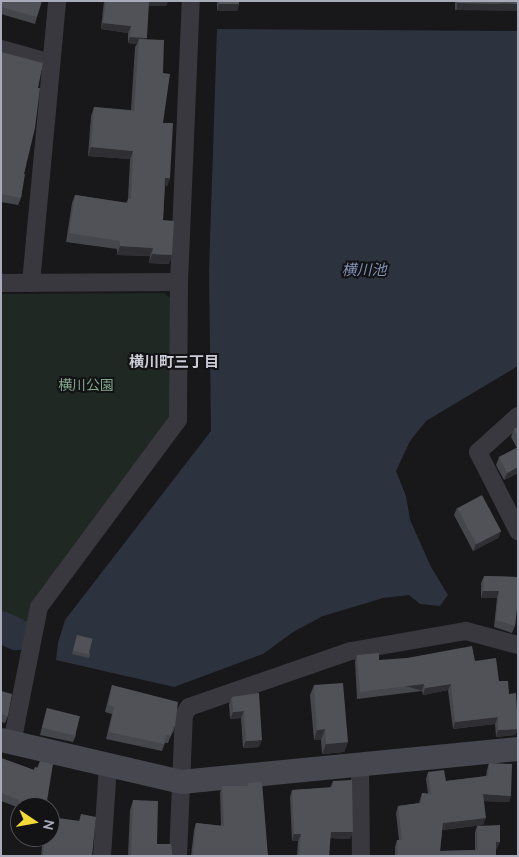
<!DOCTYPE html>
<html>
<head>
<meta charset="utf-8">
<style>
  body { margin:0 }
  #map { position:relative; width:519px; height:857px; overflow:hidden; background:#18171a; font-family:Ubuntu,"Noto Sans JP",sans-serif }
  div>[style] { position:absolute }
  .green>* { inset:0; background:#1f2822 }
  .water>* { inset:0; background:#2d333e }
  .river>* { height:32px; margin:-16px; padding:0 16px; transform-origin:16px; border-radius:16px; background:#2d333e }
  .street>* { height:18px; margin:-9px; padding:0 9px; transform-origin:9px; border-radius:9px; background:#39383f }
  .secondary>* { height:24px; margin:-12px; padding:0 12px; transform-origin:12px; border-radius:12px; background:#46474f }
  .wall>* { inset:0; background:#46474c }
  .shaded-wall>* { inset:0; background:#2f2f33; transform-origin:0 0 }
  .building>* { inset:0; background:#515158; transform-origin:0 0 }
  span { translate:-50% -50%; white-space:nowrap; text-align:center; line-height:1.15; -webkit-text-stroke:4px #131215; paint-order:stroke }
  .park-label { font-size:14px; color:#80a58a }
  .water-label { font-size:15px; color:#8092b5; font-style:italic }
  .neighbourhood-label { font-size:15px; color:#cbcbd5; font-weight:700 }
  .frame { position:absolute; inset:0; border:2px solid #aaabba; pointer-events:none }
  .north { position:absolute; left:10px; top:797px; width:50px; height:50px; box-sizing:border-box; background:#131215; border:1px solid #4f4f57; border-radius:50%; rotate:102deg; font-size:14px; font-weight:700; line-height:20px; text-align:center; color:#aaabba }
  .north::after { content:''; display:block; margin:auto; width:18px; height:22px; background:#f4da35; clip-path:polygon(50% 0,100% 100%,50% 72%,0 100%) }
</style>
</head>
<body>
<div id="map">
  <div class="green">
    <i style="clip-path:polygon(164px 293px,173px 300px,171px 412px,168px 423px,31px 603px,25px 631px,1px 617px,1px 294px)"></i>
  </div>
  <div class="water">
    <i style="clip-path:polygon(217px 29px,518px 31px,518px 366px,426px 421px,410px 441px,396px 471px,406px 496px,410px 520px,431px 567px,448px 595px,440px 606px,420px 604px,409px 595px,383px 598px,323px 616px,293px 632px,263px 654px,174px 687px,56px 660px,58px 643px,65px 620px,211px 431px,209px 271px)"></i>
  </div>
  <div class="river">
    <i style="left:1px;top:627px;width:17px;rotate:25deg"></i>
  </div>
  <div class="street">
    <i style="left:1px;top:49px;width:52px;rotate:15.6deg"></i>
    <i style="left:1px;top:283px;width:178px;rotate:-0.3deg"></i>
    <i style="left:31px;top:283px;width:283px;rotate:-84.7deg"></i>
    <i style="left:518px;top:416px;width:54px;rotate:138deg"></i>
    <i style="left:478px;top:452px;width:89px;rotate:63.1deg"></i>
    <i style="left:12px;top:743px;width:139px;rotate:-78.8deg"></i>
    <i style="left:39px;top:607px;width:233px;rotate:-53.4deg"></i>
    <i style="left:178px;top:420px;width:138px;rotate:-89.6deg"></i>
    <i style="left:179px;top:282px;width:281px;rotate:-87.6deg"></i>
    <i style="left:360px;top:766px;width:90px;rotate:89.4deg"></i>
    <i style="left:102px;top:856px;width:91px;rotate:-86.2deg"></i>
    <i style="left:178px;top:856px;width:141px;rotate:-87.6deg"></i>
    <i style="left:184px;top:715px;width:9px;rotate:-58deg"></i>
    <i style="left:189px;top:707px;width:171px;rotate:-19.1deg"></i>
    <i style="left:351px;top:651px;width:117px;rotate:-9.9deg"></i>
    <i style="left:466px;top:631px;width:54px;rotate:15.1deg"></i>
  </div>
  <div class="secondary">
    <i style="left:1px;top:740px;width:185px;rotate:13.1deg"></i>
    <i style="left:181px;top:782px;width:339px;rotate:-5.6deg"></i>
  </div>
  <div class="wall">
    <i style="clip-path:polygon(1px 1px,37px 17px,35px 24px,1px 14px)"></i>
    <i style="clip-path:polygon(104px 1px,168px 1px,166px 6px,148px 6px,146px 39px,163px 73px,163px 123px,170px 178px,167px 186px,165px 186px,163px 220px,169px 264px,149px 263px,150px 256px,117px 255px,117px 249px,66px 242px,72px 203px,75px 195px,126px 203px,128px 199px,130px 159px,88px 156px,91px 116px,94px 107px,131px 110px,135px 47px,137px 44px,128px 43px,128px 33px,101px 29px)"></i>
    <i style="clip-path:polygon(217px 1px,239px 1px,239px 4px,237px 11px,217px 11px)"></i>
    <i style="clip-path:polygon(455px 1px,518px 1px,455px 10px)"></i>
    <i style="clip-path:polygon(1px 52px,38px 88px,24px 174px,21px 198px,18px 205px,1px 202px)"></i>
    <i style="clip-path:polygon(518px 427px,518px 473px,504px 480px,496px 465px,499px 457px,517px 448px,511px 437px,514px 429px)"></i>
    <i style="clip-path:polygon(457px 508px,501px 531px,498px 538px,473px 551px,454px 515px)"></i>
    <i style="clip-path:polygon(484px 576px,518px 577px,515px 626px,512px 633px,494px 627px,497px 598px,481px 598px,481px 583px)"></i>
    <i style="clip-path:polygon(77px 635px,90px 654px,89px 658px,72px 654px)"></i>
    <i style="clip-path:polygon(357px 655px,379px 660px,475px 661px,499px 681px,509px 694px,518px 729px,515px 735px,496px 737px,495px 724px,453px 729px,448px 690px,423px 695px,422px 691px,357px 699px,355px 661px)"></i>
    <i style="clip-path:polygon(112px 685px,175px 726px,173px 733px,172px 733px,168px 743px,165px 743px,162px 751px,106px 739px,112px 714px,105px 712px,110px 692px)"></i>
    <i style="clip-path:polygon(314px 685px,348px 742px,344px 752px,322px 754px,321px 740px,314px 740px,310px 695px)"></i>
    <i style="clip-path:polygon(1px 691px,8px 716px,5px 723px,1px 722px)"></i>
    <i style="clip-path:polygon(259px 693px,259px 747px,243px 748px,241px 718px,230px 719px,229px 704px,232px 697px)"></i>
    <i style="clip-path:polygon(47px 708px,76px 735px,73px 742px,40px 735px,45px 715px)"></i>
    <i style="clip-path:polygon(1px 758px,34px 770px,35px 767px,37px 768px,40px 761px,46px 807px,20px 807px,20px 811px,16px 810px,17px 807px,1px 801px)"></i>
    <i style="clip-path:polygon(489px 763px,511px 796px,509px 802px,484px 801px,483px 825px,442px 830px,440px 851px,475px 850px,475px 832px,477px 826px,497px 849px,496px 849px,496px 856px,395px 856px,395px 847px,397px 840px,399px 840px,396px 813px,398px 806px,419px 803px,422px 793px,428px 794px,426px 779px,428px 772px,446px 781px,486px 776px,487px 770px)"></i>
    <i style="clip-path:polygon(333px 781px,353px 832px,350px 839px,330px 838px,329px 856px,297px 856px,298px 841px,292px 841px,290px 797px,292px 790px,330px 788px)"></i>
    <i style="clip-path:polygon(248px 783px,268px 856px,191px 856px,194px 830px,196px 823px,221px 826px,220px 793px,222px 786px,247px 786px)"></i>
    <i style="clip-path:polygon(133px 800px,157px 844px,172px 856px,128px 856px,130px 810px)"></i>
    <i style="clip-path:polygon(81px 814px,92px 856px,41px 856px,43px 837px,50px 837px,79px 821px)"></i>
  </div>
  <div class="shaded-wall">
    <i style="clip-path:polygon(148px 1px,168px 1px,166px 6px,146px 6px)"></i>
    <i style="left:457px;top:3px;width:61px;height:7px;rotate:1deg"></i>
    <i style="clip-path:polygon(219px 4px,239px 4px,237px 11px,217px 11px)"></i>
    <i style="clip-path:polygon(103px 23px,131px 26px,128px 33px,101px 29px)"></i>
    <i style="clip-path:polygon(130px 37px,147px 38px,144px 44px,139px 39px,137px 44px,128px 43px)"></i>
    <i style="clip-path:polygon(91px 147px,133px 151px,130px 159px,88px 156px)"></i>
    <i style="clip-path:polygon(165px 178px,170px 178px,167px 186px,162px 186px)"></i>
    <i style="clip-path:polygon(120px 246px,153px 248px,150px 256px,117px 255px)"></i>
    <i style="clip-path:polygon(152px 254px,172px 255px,169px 264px,149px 263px)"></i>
    <i style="clip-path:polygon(518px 467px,518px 473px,504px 480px,507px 473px)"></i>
    <i style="clip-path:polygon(501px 531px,498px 538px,473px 551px,476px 544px)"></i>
    <i style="clip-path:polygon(483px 591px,499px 591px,497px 598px,481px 598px)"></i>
    <i style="left:424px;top:684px;width:7px;height:64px;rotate:106deg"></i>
    <i style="clip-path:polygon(451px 684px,448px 690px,423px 695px,425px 688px)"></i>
    <i style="clip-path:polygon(244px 711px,241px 718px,230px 719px,233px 712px)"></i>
    <i style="clip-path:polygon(498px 717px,495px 724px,453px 729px,455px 722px)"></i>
    <i style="clip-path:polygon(325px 729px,321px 740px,314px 740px,317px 730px)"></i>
    <i style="clip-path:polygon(518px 729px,515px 735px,496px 737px,498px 730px)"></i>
    <i style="clip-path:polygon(262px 740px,259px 747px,243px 748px,246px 741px)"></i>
    <i style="clip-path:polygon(348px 742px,344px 752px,322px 754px,326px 744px)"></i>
    <i style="clip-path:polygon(483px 794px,511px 796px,509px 802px,480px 801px)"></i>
    <i style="clip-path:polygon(486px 818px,483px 825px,441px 830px,443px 823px)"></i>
    <i style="clip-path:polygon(331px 832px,353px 832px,350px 839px,329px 838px)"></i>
    <i style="clip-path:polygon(294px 834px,301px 834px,298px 841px,292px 841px)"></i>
    <i style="clip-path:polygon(496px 842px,500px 842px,497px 849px,493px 849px)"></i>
  </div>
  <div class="building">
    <i style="clip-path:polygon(1px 1px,42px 1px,37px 17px,1px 7px)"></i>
    <i style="clip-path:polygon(106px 1px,149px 1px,147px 38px,130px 37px,131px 26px,103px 23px)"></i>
    <i style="left:219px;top:1px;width:20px;height:3px"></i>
    <i style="clip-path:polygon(457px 1px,518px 1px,518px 4px,457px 3px)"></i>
    <i style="clip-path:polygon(139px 39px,164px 40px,163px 73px,170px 74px,163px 123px,173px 123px,170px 178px,165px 178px,163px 220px,174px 221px,172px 255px,152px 254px,153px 248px,120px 246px,120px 241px,69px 233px,75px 195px,128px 203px,128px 199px,131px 199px,133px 151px,91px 147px,94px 107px,134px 111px)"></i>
    <i style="clip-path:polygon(1px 52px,43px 63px,38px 88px,40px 88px,35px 128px,24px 174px,25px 174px,21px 198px,1px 194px)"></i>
    <i style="clip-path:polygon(518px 427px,518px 437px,514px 429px)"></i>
    <i style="clip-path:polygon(518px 447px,518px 467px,507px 473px,499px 457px)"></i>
    <i style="left:482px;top:495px;width:41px;height:28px;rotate:62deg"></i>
    <i style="clip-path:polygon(484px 576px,518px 577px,518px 600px,515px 626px,496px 620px,499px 591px,483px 591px)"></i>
    <i style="left:77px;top:635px;width:16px;height:16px;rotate:14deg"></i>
    <i style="clip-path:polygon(472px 646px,475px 661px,496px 658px,499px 681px,508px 681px,509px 694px,516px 693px,518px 729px,498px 730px,498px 717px,455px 722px,451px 684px,425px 688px,424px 684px,360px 692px,357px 655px,379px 653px,379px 660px,407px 658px)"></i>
    <i style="clip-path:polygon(343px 683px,348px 742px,326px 744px,325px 729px,317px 730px,314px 685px)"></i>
    <i style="clip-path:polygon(112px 685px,178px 702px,175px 726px,173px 726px,171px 736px,166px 735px,164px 744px,109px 732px,114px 707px,108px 705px)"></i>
    <i style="clip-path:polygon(1px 691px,12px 694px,8px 716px,1px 714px)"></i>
    <i style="clip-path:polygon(259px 693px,262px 740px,246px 741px,244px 711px,233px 712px,232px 697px)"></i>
    <i style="left:47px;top:708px;width:34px;height:20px;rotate:14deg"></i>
    <i style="clip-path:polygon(1px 758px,34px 770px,35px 767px,38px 768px,40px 761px,53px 764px,46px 807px,37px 807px,19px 804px,19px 800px,1px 793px)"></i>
    <i style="clip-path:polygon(489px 763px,512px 764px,511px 796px,483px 794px,486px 818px,443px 823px,440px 851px,478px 850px,477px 826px,500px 825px,500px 842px,496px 842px,496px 856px,398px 856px,397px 840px,402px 840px,398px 806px,421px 803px,422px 793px,431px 794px,428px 772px,444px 770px,446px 781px,488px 776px)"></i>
    <i style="clip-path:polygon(352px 780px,353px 832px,331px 832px,329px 856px,299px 856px,301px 834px,294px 834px,292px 790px,333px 787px,333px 781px)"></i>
    <i style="clip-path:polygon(262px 782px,268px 856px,201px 856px,193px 855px,196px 823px,224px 826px,222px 786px,248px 786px,248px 783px)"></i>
    <i style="clip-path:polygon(133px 800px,158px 801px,157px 844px,171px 844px,172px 851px,172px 856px,131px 856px)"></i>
    <i style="clip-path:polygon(81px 814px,96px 817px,92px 856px,43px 856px,45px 837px,50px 837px,50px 817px,80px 821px)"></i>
  </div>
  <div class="park-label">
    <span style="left:86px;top:385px">横川公園</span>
  </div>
  <div class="water-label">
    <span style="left:364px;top:270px">横川池</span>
  </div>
  <div class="neighbourhood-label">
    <span style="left:174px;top:362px">横川町三丁目</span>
  </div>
  <div class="frame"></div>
  <div class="north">N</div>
</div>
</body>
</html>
